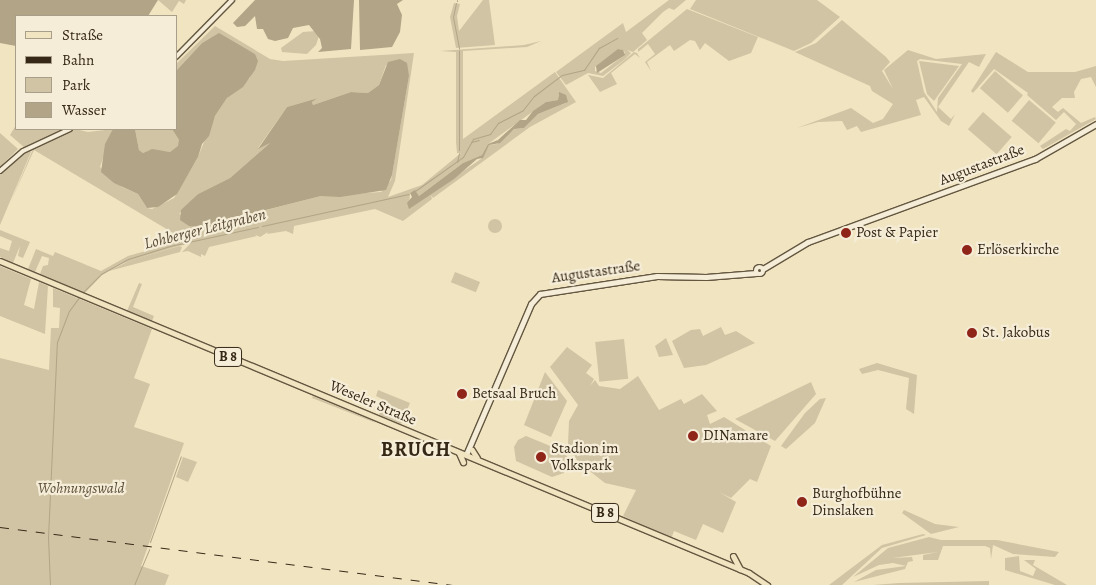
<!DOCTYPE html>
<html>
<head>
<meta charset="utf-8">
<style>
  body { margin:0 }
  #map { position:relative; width:1096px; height:585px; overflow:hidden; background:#f0e4c1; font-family:Alegreya,serif }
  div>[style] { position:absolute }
  .green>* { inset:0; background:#d0c4a4; transform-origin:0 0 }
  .round { border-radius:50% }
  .water>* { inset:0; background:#b1a487 }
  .stream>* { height:1px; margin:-0.5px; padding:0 0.5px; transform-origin:0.5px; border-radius:0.5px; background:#b1a487 }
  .roads { filter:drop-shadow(1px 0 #645741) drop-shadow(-1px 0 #645741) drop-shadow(0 1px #645741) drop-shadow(0 -1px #645741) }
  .tertiary>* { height:4px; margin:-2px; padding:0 2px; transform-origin:2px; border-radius:2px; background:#f5edd7 }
  .secondary>* { height:4.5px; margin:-2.25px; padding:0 2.25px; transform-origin:2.25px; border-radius:2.25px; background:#f5edd7 }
  .secondary>.ring { margin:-2.25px; padding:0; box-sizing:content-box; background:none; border:4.5px solid #f5edd7; border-radius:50% }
  .primary>* { height:5px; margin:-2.5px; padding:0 2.5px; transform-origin:2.5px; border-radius:2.5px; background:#f0e4c1 }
  .rail>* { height:1px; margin-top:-0.5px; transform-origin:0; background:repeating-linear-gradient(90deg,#362816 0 9px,transparent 0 18px) }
  .dots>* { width:14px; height:14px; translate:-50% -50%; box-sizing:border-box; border:2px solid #f5edd7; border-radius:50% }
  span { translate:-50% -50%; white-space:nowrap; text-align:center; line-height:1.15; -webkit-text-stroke:4.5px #f5edd7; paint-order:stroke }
  .shield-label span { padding:1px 4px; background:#f5edd7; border:1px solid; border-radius:4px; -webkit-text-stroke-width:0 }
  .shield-label { font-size:14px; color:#362816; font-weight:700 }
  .street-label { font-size:15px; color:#362816 }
  .poi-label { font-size:15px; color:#362816 }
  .left { translate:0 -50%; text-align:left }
  .park-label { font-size:15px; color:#5c4f3a; font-style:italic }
  .water-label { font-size:16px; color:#5b4d38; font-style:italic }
  .district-label { font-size:20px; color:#362816; font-weight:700; letter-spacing:1px }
  .legend { position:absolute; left:15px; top:15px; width:162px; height:115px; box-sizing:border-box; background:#f5edd7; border:1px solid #a99e8a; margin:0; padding:6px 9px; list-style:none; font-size:15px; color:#362816 }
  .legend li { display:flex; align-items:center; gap:10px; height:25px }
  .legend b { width:25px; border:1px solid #a99e8a }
</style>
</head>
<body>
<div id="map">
  <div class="green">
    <i style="clip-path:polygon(158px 0,186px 0,184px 4px,179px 1px,172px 12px)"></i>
    <i style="clip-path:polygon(483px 0,489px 0,495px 45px,456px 48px,450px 17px,454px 3px,460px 4px,457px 16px,459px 31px)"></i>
    <i style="clip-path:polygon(evenodd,669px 0,686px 0,674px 10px,669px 8px,663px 12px,642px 33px,647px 40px,633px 52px,627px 50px,631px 53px,624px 60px,603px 76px,588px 73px,566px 85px,556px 72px,623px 23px,626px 32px,669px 0,620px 49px,625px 52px,623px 56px,601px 73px,595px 71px,595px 67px,620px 49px)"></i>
    <i style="clip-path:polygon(696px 0,817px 0,840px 17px,811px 43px,794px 51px,690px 9px)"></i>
    <i style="clip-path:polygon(687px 9px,758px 37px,751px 53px,729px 61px,705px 43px,700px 50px,695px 41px,690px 40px,674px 51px,670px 45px,647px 62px,651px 71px,645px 62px,655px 54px,648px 44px,638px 52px,638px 49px)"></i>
    <i style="clip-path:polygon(evenodd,842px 20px,886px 57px,890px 62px,882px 71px,893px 89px,884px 70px,908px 50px,936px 59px,986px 54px,979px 67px,969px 62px,938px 107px,951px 119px,955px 114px,949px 126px,941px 121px,924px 97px,916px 100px,921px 115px,861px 132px,857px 126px,847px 130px,842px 121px,818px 122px,797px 128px,851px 108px,873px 123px,883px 119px,893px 104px,872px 91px,870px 86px,795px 52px,816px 43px,842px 20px,920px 59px,962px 64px,938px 98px,937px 112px,924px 92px,917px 61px,920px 59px)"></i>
    <i style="clip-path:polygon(evenodd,215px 26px,270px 59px,283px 61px,414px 53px,395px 181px,388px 197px,422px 185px,461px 153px,457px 153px,456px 142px,456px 52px,440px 51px,524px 45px,541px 41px,527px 47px,463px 51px,463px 139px,555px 72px,576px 102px,530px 127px,433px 198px,431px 195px,432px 199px,403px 221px,375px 209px,294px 226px,293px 234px,286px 231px,267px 234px,268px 232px,260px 237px,254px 234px,257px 236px,209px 247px,205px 256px,201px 254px,201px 257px,188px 251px,182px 252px,190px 244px,178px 246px,120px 264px,102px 275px,84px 294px,40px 274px,43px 266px,48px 265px,49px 258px,42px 256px,35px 272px,28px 269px,36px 249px,53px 256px,55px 252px,101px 271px,128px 256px,185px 240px,34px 150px,11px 201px,33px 149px,75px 129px,88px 132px,113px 129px,100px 167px,122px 187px,138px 194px,147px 208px,152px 209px,174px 198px,197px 159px,215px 116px,227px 98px,250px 78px,255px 54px,218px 34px,202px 43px,176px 71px,176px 64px,215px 26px,386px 65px,409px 76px,391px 180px,381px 192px,321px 196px,208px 225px,179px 214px,198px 194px,230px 178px,270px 143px,258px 148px,287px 107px,318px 98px,312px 102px,313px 105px,351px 92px,368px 93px,379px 85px,386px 65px,215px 26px,558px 94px,566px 103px,538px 114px,524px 128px,514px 129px,497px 144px,489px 145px,481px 159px,409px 208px,410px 193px,415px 191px,419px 196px,463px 163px,482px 155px,488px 144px,546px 102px,558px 100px,558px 94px)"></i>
    <i style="clip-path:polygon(316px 31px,319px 36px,316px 45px,307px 54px,282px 52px,281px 48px,303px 32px)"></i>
    <i style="clip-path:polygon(634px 52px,637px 53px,640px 58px,635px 54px,611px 73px,617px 84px,600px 92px,588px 75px,603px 78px)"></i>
    <i style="clip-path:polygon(996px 52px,1028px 72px,1075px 72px,1096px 66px,1096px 87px,1091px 77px,1081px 79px,1074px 92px,1075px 98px,1062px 98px,1052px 107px,1058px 112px,1063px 108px,1081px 123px,1095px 117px,1096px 119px,1043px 149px,1040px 146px,1066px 129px,1070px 131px,1076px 124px,1064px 112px,1056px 120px,1027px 95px,1028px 93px,994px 69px,973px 93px,971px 91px)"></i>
    <i style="clip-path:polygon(919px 61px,959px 66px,934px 101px,927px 94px)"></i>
    <i style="left:995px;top:71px;width:37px;height:23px;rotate:41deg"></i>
    <i style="left:1029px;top:100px;width:35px;height:27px;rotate:40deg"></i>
    <i style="left:983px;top:112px;width:38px;height:23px;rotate:41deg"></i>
    <i style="clip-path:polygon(16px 125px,16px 129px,66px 129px,25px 148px,10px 135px)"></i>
    <i style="clip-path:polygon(135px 129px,172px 129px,179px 140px,179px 146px,170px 152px,150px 150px,143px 153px,139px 150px)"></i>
    <i style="clip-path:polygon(0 133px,18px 149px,0 167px)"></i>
    <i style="clip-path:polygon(30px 150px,31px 152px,0 225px,0 173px)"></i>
    <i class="round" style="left:488px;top:219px;width:14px;height:14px"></i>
    <i style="clip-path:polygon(0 230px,30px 242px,23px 258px,18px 256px,20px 246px,13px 263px,0 257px,0 248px,9px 251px,12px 241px,0 236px)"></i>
    <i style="clip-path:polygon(179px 246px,182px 247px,180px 252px,109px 271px,129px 261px)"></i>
    <i style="clip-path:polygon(0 266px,31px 279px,24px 305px,34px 309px,39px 282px,48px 286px,45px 334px,0 316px)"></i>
    <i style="left:455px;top:272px;width:27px;height:11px;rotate:22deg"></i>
    <i style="clip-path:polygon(139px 283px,142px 284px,133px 307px,154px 316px,152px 321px,127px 311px)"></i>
    <i style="clip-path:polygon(53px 288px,152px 329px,134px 378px,150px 384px,134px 427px,184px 443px,141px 566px,169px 575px,165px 585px,0 585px,0 358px,49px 370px,51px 328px,59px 328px,60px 308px,53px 307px)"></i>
    <i style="clip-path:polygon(721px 327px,725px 335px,736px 331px,755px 343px,706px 365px,684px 368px,672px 341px,691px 330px,700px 329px,703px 336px)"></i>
    <i style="clip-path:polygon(666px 338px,673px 355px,659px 357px,655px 346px)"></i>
    <i style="left:624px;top:339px;width:40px;height:29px;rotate:84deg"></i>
    <i style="clip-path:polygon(567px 347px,592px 365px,586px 373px,594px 379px,590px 386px,595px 380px,599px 386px,620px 389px,638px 376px,659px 410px,681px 399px,684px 404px,702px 394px,717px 411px,707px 415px,710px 424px,724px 417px,771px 446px,757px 482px,750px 479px,731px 498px,719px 492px,736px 502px,723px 533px,703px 524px,696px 540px,674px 531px,671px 539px,623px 516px,636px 490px,605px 483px,587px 469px,583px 471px,568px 444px,569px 421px,578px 405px,550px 367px)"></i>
    <i style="clip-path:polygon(877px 363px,917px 375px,914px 414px,906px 409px,909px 378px,878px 370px,862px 374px,859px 369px)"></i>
    <i style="clip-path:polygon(545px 372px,567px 401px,551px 437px,524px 425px)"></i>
    <i style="clip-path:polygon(811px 382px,816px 394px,775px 441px,735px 419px)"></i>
    <i style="clip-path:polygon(378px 390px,410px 403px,401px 424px,379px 415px,384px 400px,376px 396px)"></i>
    <i style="clip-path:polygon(313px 396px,371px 420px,376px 423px,312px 398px)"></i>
    <i style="clip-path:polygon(826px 398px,815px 423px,786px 449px,781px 446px,805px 413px,820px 399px)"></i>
    <i style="clip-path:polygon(526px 436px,565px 452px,569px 462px,564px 473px,552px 477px,516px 461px,514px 447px,518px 440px)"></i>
    <i style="clip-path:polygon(183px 457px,197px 462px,188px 482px,176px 477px)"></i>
    <i style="clip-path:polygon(904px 510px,935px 524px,959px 527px,931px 534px,902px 513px)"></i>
    <i style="clip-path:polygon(923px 534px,926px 535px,882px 548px,842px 585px,829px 585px,882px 545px)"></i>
    <i style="clip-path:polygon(929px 537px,941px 540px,997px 540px,1059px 552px,1055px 557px,1013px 554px,993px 545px,991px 559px,990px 548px,985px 546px,943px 546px,938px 560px,923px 560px,923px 555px,938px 552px,892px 558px,912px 557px,913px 561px,908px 562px,905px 569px,854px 582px,876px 570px,906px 566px,893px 563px,879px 565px,853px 577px,888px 548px)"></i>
    <i style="clip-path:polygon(1019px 556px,1020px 571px,1033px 576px,1036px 569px,1024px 560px,1035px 560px,1033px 565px,1067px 585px,1055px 585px,1005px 570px,1005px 558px)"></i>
    <i style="clip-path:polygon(989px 581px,989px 585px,873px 585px,899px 583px)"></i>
  </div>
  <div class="water">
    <i style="clip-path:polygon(0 0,158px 0,148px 16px,16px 16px,16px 46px,0 43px)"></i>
    <i style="clip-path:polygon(255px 0,354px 0,351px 49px,318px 52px,322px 48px,320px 39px,309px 25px,293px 28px,288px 38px,275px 41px,268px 39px,263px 29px,257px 29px,255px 16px,245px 26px,237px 27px,233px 23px)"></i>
    <i style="clip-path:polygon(359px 0,403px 0,397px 4px,402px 15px,400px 32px,392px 47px,360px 50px)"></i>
    <i style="clip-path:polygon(219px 33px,255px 54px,258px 61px,255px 70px,243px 87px,227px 98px,215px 116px,209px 136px,202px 144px,198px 157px,177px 194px,158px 207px,147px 208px,138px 194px,114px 183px,101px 172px,105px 144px,113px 129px,135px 129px,139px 150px,143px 153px,152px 149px,170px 152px,178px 146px,179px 140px,172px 129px,176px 129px,176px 71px,202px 43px)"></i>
    <i style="clip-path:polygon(618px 49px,623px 50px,625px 55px,597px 73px,596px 66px)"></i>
    <i style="clip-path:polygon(400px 59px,407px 63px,409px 76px,392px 175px,386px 190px,340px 197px,321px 196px,199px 227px,189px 226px,180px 220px,181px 210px,198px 194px,230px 178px,270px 143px,258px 149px,287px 107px,318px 98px,312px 102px,313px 105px,351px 92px,368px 93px,379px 85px,388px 62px)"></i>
    <i style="clip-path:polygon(559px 92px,566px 95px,568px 102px,538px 114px,524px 128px,514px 129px,500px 143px,489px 145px,483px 158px,477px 159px,454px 179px,409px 209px,407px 203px,412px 197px,410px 193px,415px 190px,419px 196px,463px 163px,482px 155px,488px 144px,498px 140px,520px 120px,526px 120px,533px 111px,546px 102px,558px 100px)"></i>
  </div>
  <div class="stream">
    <i style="left:457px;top:1px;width:1px;rotate:-90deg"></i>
    <i style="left:456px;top:3px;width:14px;rotate:102deg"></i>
    <i style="left:453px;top:17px;width:32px;rotate:79deg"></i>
    <i style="left:459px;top:50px;width:100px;rotate:90deg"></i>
    <i style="left:471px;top:142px;width:8px;rotate:-14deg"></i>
    <i style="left:457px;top:162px;width:9px;rotate:-77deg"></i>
    <i style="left:415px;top:191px;width:59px;rotate:-35.3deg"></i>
    <i style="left:463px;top:157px;width:21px;rotate:-61deg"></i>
    <i style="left:473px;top:139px;width:18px;rotate:-16deg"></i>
    <i style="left:490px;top:134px;width:14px;rotate:-54deg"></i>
    <i style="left:498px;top:123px;width:28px;rotate:-27deg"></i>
    <i style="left:523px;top:110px;width:18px;rotate:-52deg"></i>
    <i style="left:534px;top:96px;width:35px;rotate:-37deg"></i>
    <i style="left:562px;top:75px;width:23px;rotate:-13deg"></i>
    <i style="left:584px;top:70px;width:27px;rotate:-56deg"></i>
    <i style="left:599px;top:48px;width:21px;rotate:-29deg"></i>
    <i style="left:262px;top:226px;width:150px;rotate:-12.3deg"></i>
    <i style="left:83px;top:292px;width:25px;rotate:-45deg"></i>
    <i style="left:101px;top:274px;width:31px;rotate:-29deg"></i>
    <i style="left:128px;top:259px;width:44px;rotate:-17.2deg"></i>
    <i style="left:170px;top:246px;width:90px;rotate:-12.2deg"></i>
    <i style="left:150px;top:542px;width:91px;rotate:-70.2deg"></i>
    <i style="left:50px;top:585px;width:47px;rotate:-92.4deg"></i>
    <i style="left:48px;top:538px;width:196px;rotate:-87.4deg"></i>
    <i style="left:57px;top:342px;width:33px;rotate:-69deg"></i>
    <i style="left:69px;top:311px;width:19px;rotate:-54deg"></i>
    <i style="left:134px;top:585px;width:39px;rotate:-67deg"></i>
  </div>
  <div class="roads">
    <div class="tertiary">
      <i style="left:176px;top:57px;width:80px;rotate:-45.5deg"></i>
      <i style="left:0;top:171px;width:30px;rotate:-41deg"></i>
      <i style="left:23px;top:151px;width:52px;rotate:-25.1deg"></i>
    </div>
    <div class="secondary">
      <i class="ring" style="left:756px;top:267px;width:3.5px;height:3.5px"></i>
      <i style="left:763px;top:269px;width:52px;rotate:-31deg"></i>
      <i style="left:808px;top:242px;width:242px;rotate:-20.1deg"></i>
      <i style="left:1035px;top:159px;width:70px;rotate:-29.8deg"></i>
      <i style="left:466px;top:455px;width:164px;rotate:-66.7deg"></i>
      <i style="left:531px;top:304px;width:13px;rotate:-48deg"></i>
      <i style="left:540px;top:294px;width:118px;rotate:-8.7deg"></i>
      <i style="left:657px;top:276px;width:49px;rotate:1.2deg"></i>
      <i style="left:706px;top:277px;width:50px;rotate:-4.6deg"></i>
    </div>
    <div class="primary">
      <i style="left:0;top:261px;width:811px;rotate:22.61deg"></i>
      <i style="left:749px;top:573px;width:22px;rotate:34deg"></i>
      <i style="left:472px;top:450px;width:9px;rotate:58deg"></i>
      <i style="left:459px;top:453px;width:10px;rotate:66deg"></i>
      <i style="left:733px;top:556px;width:15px;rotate:62deg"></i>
    </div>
  </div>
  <div class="rail">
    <i style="left:0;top:527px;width:459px;rotate:7.3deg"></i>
  </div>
  <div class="dots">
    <i style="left:846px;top:233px;background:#8f2418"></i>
    <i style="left:967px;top:250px;background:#8f2418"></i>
    <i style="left:972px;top:333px;background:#8f2418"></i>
    <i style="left:462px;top:394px;background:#8f2418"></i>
    <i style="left:693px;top:436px;background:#8f2418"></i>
    <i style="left:541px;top:457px;background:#8f2418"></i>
    <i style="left:802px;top:502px;background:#8f2418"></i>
  </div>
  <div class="shield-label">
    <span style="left:228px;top:357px">B 8</span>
    <span style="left:605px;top:513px">B 8</span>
  </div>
  <div class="street-label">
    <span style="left:982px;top:165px;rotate:-21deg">Augustastraße</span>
    <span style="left:596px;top:272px;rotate:-8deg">Augustastraße</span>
    <span style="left:373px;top:403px;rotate:23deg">Weseler Straße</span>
  </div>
  <div class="poi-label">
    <span class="left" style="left:856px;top:233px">Post &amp; Papier</span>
    <span class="left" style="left:977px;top:250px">Erlöserkirche</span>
    <span class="left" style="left:982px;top:333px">St. Jakobus</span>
    <span class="left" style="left:472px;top:394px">Betsaal Bruch</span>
    <span class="left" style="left:703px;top:436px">DINamare</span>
    <span class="left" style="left:551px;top:457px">Stadion im<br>Volkspark</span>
    <span class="left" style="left:812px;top:502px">Burghofbühne<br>Dinslaken</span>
  </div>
  <div class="park-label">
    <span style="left:81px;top:489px">Wohnungswald</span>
  </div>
  <div class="water-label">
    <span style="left:205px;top:229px;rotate:-14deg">Lohberger Leitgraben</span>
  </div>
  <div class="district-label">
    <span style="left:416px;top:449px">BRUCH</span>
  </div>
  <ul class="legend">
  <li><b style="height:6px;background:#f0e4c1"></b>Straße</li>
  <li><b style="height:6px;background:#362816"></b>Bahn</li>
  <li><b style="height:14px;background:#d0c4a4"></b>Park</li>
  <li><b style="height:14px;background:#b1a487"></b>Wasser</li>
  </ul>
</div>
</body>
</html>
